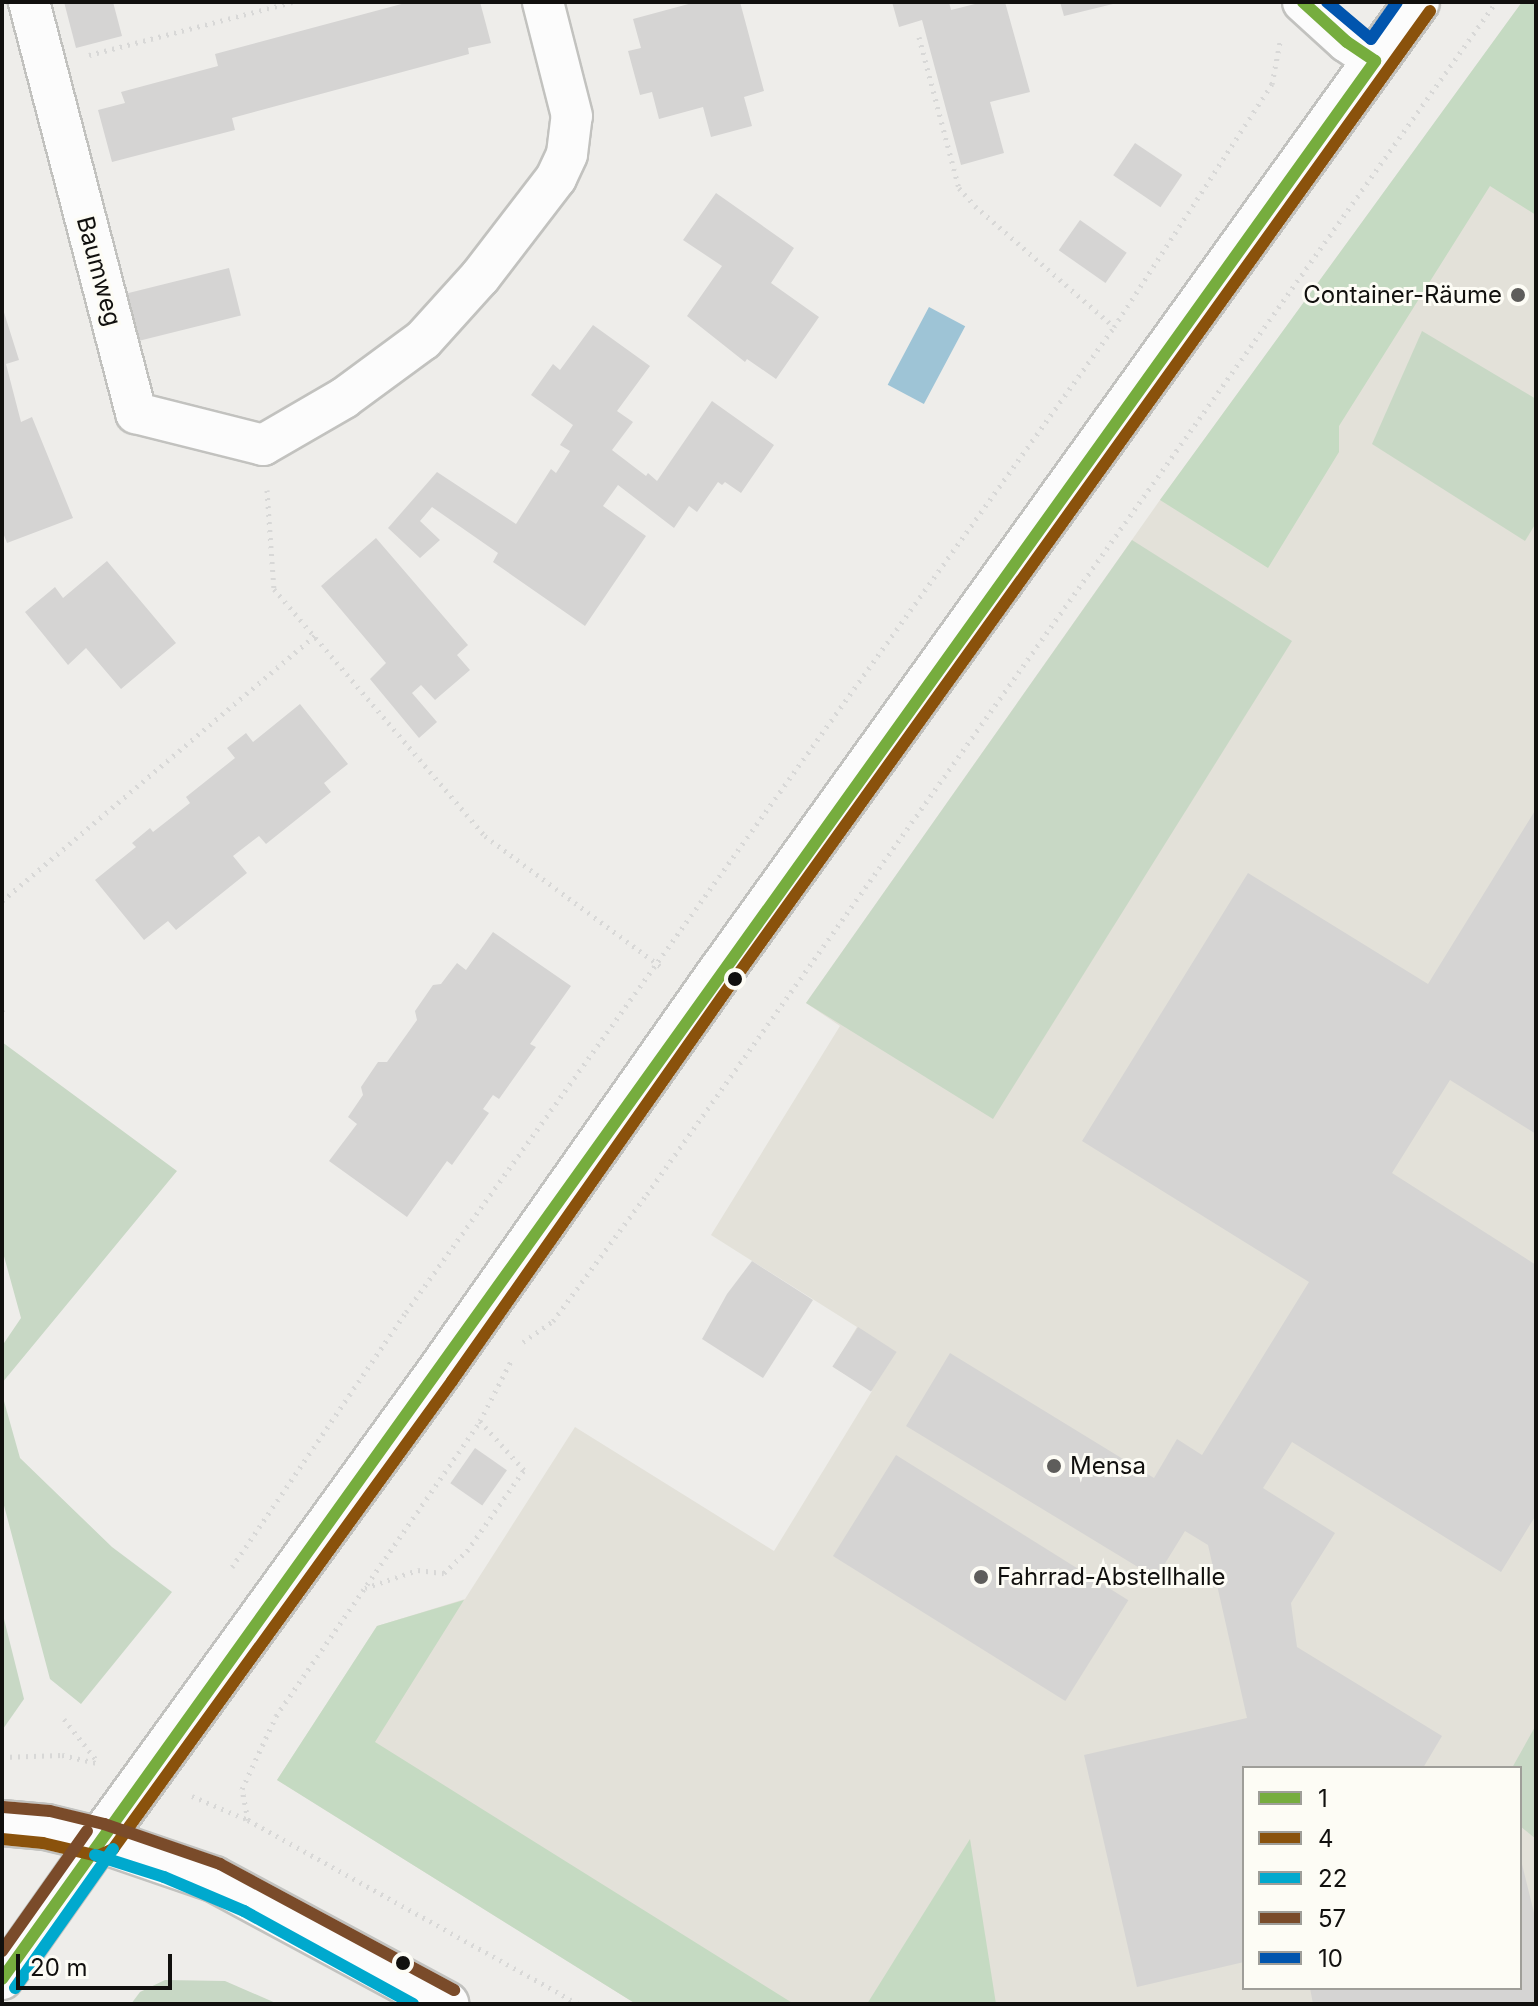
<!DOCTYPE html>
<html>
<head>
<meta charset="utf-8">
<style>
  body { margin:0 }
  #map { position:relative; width:1538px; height:2006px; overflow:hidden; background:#eeedea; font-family:Inter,sans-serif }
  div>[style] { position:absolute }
  .built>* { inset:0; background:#e3e1d9 }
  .green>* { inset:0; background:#c8d8c5 }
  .forest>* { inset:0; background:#c5dac2 }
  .water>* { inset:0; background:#9ec4d6; transform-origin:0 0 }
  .building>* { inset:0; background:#d5d4d3; transform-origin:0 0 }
  .path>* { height:5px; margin-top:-2.5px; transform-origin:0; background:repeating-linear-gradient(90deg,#d8d8d7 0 2px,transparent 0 8px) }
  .roads { filter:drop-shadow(2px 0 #c2c2bf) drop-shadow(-2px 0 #c2c2bf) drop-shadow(0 2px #c2c2bf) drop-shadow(0 -2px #c2c2bf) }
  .street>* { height:40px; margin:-20px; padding:0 20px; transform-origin:20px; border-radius:20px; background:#fcfcfc }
  .secondary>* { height:44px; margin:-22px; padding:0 22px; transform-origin:22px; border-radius:22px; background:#fcfcfc }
  .bus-1>* { height:12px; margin:-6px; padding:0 6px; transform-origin:6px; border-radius:6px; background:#76ad3e }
  .bus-2>* { height:12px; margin:-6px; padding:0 6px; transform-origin:6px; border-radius:6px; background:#8a520c }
  .bus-3>* { height:12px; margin:-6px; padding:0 6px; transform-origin:6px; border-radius:6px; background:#00a9ce }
  .bus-4>* { height:12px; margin:-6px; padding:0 6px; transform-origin:6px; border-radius:6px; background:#7a4b2a }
  .bus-5>* { height:12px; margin:-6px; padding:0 6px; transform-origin:6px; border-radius:6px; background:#0155ae }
  .dots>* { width:22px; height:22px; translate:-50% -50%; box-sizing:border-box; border:4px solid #fdfcf5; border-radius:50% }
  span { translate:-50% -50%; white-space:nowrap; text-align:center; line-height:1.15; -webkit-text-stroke:6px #fdfcf5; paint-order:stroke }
  .street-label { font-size:24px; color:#11100e }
  .poi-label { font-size:24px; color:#11100e }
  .right { translate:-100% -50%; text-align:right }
  .left { translate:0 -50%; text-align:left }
  .frame { position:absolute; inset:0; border:4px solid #11100e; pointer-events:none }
  .legend { position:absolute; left:1242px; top:1766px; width:280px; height:224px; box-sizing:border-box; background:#fdfcf5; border:2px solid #9f9e99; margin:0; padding:10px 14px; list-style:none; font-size:24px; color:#11100e }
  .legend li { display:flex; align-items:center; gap:16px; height:40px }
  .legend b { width:40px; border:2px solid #9f9e99 }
  .scale { position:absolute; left:16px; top:1954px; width:156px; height:36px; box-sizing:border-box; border:4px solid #11100e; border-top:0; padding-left:10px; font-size:24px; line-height:28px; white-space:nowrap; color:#11100e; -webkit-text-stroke:6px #fdfcf5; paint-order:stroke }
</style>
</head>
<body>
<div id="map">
  <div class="built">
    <i style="clip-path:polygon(evenodd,1522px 2px,1536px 2px,1536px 2004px,636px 2004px,277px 1780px,377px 1626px,465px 1599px,575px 1427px,774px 1551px,872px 1391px,833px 1367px,857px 1327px,711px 1235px,840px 1026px,806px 1003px,1160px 500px,1522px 2px,1244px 1768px,1520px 1768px,1520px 1988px,1244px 1988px,1244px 1768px)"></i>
  </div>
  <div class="green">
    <i style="clip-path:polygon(1422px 331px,1536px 399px,1536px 523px,1525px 541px,1372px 444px)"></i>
    <i style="clip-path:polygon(1132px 540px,1292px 641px,993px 1119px,806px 1003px)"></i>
    <i style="clip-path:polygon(2px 1042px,177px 1171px,2px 1383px,2px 1346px,21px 1318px,2px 1249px)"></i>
    <i style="clip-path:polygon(2px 1394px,20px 1458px,112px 1547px,172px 1592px,81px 1704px,50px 1679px,2px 1498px)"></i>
    <i style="clip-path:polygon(2px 1611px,24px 1699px,3px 1729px,2px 1729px)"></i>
    <i style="clip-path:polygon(1536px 1725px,1536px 1839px,1520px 1826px,1520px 1768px,1512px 1768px)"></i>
    <i style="clip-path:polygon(165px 1980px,225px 1981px,278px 2004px,131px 2004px,140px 1992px)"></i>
  </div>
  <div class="forest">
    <i style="clip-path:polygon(1522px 2px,1536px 2px,1536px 215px,1490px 186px,1339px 426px,1339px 452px,1268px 568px,1160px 500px)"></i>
    <i style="clip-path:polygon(464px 1600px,375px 1742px,794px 2004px,636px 2004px,277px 1780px,377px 1626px)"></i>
    <i style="clip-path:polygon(970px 1839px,996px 2004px,867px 2004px)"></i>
  </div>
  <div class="water">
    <i style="left:929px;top:307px;width:41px;height:88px;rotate:28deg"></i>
  </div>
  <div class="building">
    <i style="clip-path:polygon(64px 2px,113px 2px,122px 36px,76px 48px)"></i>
    <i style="clip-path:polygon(409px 2px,480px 2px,491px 43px,468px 48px,469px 54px,232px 118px,235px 130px,112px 162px,98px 110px,125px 103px,121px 92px,218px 66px,215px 54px)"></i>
    <i style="clip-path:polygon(696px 2px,740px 2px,764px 91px,744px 97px,752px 126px,711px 137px,703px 107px,659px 119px,652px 92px,640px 95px,628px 51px,641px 48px,633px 19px)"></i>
    <i style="clip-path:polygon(892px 2px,949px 2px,951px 10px,983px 2px,1005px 2px,1030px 92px,990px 102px,1004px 153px,961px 165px,922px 20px,899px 27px)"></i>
    <i style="clip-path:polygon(1060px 2px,1116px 2px,1117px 3px,1064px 16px)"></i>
    <i style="left:1135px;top:143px;width:57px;height:39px;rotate:34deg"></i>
    <i style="clip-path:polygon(716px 193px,794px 248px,771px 283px,819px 317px,776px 379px,747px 359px,745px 362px,687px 316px,722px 266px,683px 240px)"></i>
    <i style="left:1080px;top:220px;width:57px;height:37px;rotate:35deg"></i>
    <i style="left:229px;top:268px;width:49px;height:118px;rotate:76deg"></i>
    <i style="clip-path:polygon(2px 306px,19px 360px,6px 364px,21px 422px,32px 417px,73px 518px,7px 543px,2px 530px)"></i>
    <i style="clip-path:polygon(593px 325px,650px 366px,617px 411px,633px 422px,612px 450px,646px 476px,648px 473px,657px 481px,712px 401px,774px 445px,741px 493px,725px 482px,722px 485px,718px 482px,697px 512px,689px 506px,674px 528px,618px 485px,603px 506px,646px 536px,585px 626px,493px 562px,498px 553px,432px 507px,420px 521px,440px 540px,420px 558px,388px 528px,437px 472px,516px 524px,551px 469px,556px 473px,570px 451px,560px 445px,573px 425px,531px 395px,553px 364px,560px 370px)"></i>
    <i style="clip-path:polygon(376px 538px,468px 645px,457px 655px,470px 670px,435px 700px,421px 685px,412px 693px,437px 722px,419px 738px,370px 679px,386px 663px,321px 586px)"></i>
    <i style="clip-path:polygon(107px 561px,176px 643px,121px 689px,86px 648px,68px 665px,25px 612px,55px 587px,63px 598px)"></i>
    <i style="clip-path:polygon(300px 704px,348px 764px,324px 783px,331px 792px,266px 844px,259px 836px,233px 856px,247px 873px,176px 930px,168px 921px,144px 940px,95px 880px,136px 847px,132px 843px,150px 828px,153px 832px,190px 803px,186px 797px,235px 758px,227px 748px,246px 733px,253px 742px)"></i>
    <i style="clip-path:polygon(1536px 809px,1536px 1134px,1450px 1080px,1392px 1173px,1536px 1265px,1536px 1515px,1501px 1572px,1292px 1442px,1263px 1488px,1335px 1533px,1291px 1603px,1297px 1647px,1442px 1736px,1423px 1768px,1244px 1768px,1244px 1962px,1137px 1987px,1084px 1755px,1247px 1718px,1208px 1545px,1185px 1531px,1156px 1578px,906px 1426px,950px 1353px,1154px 1478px,1177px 1439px,1202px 1455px,1309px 1282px,1082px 1141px,1248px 873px,1428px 984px)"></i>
    <i style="clip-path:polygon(493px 932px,571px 986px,530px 1044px,536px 1047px,499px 1099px,493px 1095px,483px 1109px,489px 1113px,452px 1165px,447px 1161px,407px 1217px,329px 1161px,357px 1124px,348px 1117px,363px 1095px,361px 1087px,378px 1062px,387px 1062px,417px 1020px,415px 1011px,433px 985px,441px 984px,457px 963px,466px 970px)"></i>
    <i style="clip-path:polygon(752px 1261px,813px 1300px,763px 1378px,702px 1339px,727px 1294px)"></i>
    <i style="left:858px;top:1327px;width:46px;height:47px;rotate:33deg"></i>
    <i style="left:475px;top:1448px;width:39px;height:43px;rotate:35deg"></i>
    <i style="left:896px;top:1455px;width:274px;height:119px;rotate:32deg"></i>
    <i style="clip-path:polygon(1520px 1856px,1536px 1921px,1536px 2004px,1313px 2004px,1310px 1988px,1520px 1988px)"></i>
  </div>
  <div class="path">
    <i style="left:919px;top:37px;width:156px;rotate:75.2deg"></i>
    <i style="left:959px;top:188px;width:24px;rotate:48deg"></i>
    <i style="left:975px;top:206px;width:184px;rotate:41deg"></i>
    <i style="left:89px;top:55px;width:210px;rotate:-14.6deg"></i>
    <i style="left:267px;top:490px;width:99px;rotate:86deg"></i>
    <i style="left:274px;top:589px;width:325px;rotate:49.5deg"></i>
    <i style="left:485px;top:836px;width:218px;rotate:36.6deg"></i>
    <i style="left:2px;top:901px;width:412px;rotate:-40.3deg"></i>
    <i style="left:2px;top:1011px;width:3px;rotate:45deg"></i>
    <i style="left:523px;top:1342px;width:37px;rotate:-35deg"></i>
    <i style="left:553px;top:1321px;width:158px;rotate:-53.5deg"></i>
    <i style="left:647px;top:1194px;width:1463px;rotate:-54.54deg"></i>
    <i style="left:232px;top:1567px;width:309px;rotate:-55.7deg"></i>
    <i style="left:406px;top:1312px;width:1213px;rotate:-54.29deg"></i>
    <i style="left:1114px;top:327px;width:290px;rotate:-57deg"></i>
    <i style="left:1272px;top:84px;width:43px;rotate:-79.2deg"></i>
    <i style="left:365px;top:1588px;width:56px;rotate:-18.8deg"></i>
    <i style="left:418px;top:1570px;width:26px;rotate:7deg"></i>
    <i style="left:444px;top:1573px;width:32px;rotate:-44deg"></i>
    <i style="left:467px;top:1551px;width:99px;rotate:-54.9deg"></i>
    <i style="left:524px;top:1470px;width:66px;rotate:-131.9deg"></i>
    <i style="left:64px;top:1719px;width:55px;rotate:51.7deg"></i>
    <i style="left:2px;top:1757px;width:60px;rotate:-1.9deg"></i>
    <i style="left:62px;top:1755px;width:35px;rotate:13deg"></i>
    <i style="left:192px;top:1796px;width:61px;rotate:23.2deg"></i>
    <i style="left:248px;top:1820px;width:378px;rotate:29.1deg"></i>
    <i style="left:248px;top:1820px;width:32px;rotate:-101deg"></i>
    <i style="left:242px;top:1789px;width:81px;rotate:-65deg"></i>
    <i style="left:276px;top:1716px;width:359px;rotate:-55.3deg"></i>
    <i style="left:480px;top:1421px;width:68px;rotate:-62.7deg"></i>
  </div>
  <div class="roads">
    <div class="street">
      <i style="left:29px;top:2px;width:425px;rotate:75.4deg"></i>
      <i style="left:136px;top:413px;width:131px;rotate:14.1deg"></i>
      <i style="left:263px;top:445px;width:94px;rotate:-30.1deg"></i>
      <i style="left:344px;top:398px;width:98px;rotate:-36.3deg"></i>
      <i style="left:423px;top:340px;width:85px;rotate:-47.9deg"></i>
      <i style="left:480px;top:277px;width:125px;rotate:-52.5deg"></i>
      <i style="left:556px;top:178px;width:26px;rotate:-65deg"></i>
      <i style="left:567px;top:154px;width:38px;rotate:-83deg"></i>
      <i style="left:572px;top:116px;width:118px;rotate:-104.3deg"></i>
      <i style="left:1303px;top:2px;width:59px;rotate:42.3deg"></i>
      <i style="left:1347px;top:42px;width:34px;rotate:34deg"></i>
      <i style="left:2px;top:1979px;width:170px;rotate:-54.8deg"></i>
    </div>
    <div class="secondary">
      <i style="left:2px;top:1823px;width:44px;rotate:5.2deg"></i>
      <i style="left:46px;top:1827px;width:56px;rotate:13.5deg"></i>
      <i style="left:100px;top:1840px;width:120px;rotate:18.9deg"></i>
      <i style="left:214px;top:1879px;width:264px;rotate:28.3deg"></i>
      <i style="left:100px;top:1840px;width:578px;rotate:-54.08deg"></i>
      <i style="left:439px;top:1372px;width:490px;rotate:-54.9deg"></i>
      <i style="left:721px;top:971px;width:1193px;rotate:-54.31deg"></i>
    </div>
  </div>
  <div class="bus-1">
    <i style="left:1303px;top:2px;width:59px;rotate:42.3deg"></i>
    <i style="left:1347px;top:42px;width:34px;rotate:34deg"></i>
    <i style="left:2px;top:1979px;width:2359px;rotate:-54.4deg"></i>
  </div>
  <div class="bus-2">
    <i style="left:2px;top:1839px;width:41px;rotate:5.6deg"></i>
    <i style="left:43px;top:1843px;width:57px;rotate:13.3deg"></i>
    <i style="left:98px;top:1856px;width:17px;rotate:-25deg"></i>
    <i style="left:113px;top:1849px;width:578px;rotate:-54.08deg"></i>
    <i style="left:452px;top:1381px;width:490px;rotate:-54.9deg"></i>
    <i style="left:734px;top:980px;width:1193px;rotate:-54.31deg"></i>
  </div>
  <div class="bus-3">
    <i style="left:95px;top:1855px;width:72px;rotate:17.7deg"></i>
    <i style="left:164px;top:1877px;width:87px;rotate:23deg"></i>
    <i style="left:244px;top:1911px;width:193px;rotate:28.8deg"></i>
    <i style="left:15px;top:1988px;width:170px;rotate:-54.8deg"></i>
  </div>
  <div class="bus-4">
    <i style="left:3px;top:1807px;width:47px;rotate:4.9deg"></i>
    <i style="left:50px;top:1811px;width:56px;rotate:13.5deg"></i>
    <i style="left:104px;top:1824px;width:123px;rotate:19deg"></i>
    <i style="left:220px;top:1864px;width:266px;rotate:28.3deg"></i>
    <i style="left:2px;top:1951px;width:147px;rotate:-54.7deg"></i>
  </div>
  <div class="bus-5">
    <i style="left:1327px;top:2px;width:57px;rotate:40.1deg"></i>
    <i style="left:1371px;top:39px;width:45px;rotate:-54.9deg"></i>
  </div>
  <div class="dots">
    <i style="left:1518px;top:295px;background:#5e5d5b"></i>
    <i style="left:735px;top:979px;background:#11100e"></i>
    <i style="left:1054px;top:1466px;background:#5e5d5b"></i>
    <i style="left:981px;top:1577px;background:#5e5d5b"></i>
    <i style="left:403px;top:1963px;background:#11100e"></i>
  </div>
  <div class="street-label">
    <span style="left:99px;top:271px;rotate:75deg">Baumweg</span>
  </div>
  <div class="poi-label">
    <span class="right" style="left:1502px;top:295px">Container-Räume</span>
    <span class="left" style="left:1070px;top:1466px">Mensa</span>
    <span class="left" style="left:997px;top:1577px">Fahrrad-Abstellhalle</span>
  </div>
  <div class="frame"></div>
  <ul class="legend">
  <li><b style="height:10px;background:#76ad3e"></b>1</li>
  <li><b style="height:10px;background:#8a520c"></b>4</li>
  <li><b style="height:10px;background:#00a9ce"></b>22</li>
  <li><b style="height:10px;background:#7a4b2a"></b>57</li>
  <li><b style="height:10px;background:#0155ae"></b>10</li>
  </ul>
  <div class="scale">20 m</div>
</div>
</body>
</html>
